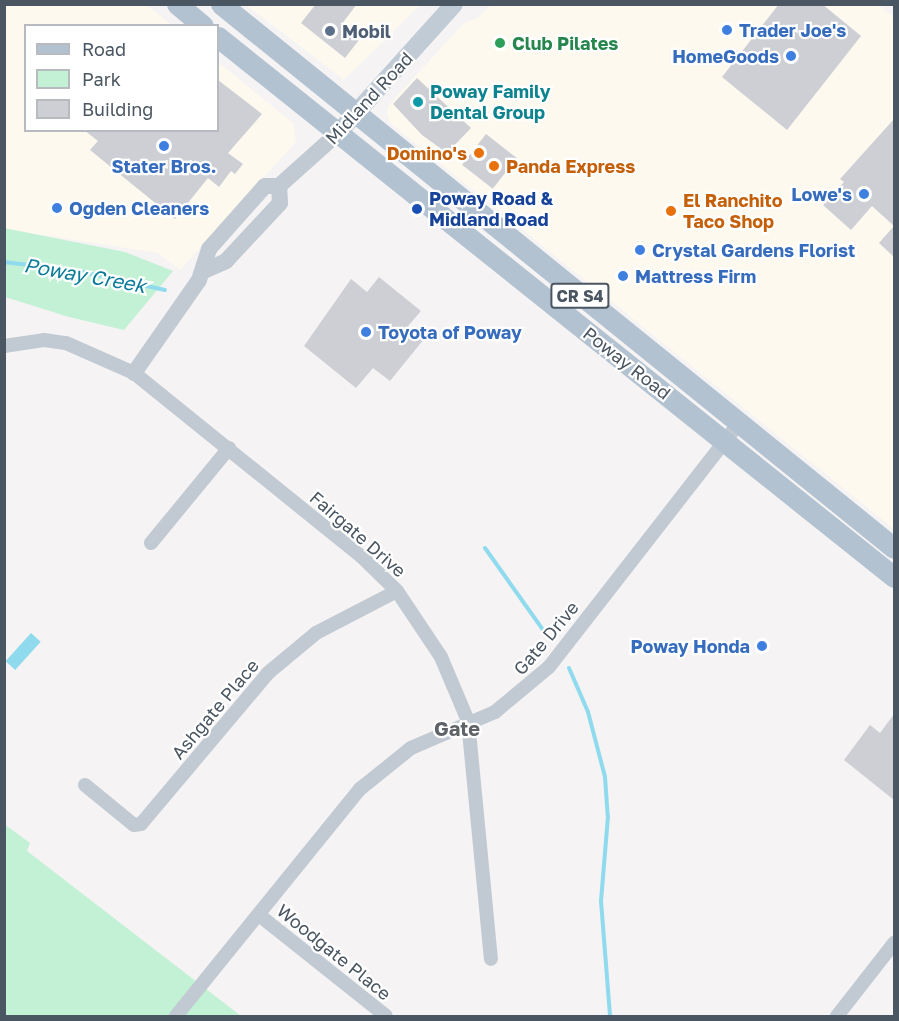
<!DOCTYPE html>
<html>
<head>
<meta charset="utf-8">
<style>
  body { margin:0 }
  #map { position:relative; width:899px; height:1021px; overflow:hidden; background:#f5f3f3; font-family:"Golos Text",sans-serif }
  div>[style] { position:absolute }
  .commercial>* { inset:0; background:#fdf9ef }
  .green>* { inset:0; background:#c3f1d5 }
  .water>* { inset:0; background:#90daee; transform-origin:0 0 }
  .stream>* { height:4px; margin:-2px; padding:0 2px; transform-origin:2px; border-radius:2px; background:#90daee }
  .building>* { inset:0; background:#cdcfd5; transform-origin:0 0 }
  .minor>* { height:14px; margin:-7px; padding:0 7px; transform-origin:7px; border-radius:7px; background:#c1cad2 }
  .tertiary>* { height:16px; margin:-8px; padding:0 8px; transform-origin:8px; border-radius:8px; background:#c1cad2 }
  .secondary>* { height:18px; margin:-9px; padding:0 9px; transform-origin:9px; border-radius:9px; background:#c1cbd6 }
  .primary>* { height:21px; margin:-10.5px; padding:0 10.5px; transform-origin:10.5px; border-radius:10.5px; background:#b3c2d1 }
  .dots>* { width:16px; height:16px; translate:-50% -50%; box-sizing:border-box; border:3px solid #fff; border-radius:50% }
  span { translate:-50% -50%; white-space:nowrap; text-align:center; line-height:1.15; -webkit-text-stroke:4.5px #fff; paint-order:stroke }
  .shield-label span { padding:2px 4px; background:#fff; border:2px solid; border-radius:4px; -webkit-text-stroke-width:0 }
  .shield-label { font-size:16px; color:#4a5661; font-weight:700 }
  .shop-label { font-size:18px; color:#366cbe; font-weight:700 }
  .left { translate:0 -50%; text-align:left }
  .right { translate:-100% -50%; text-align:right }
  .service-label { font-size:18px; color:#4e5e75; font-weight:700 }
  .leisure-label { font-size:18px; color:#27864d; font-weight:700 }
  .culture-label { font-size:18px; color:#0d838f; font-weight:700 }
  .street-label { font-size:18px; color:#4a5661 }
  .food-label { font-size:18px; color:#c56008; font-weight:700 }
  .transit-label { font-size:18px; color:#164399; font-weight:700 }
  .water-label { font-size:20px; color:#0c7c9b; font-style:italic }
  .neighbourhood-label { font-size:20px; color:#5f6368; font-weight:700 }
  .frame { position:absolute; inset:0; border:6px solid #4a5661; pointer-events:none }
  .legend { position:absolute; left:24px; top:24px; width:195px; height:108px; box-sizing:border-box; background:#fff; border:2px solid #b7bbc0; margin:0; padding:8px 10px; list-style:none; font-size:18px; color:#4a5661 }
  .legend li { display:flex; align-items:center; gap:12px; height:30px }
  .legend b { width:30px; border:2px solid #b7bbc0 }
</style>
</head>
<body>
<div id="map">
  <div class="commercial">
    <i style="clip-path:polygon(878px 4px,894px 18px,894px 529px,390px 123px,387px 114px,388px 106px,464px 23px,478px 18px,490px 5px)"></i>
    <i style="clip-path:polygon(4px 5px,146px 5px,172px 25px,26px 26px,26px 130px,218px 130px,218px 62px,294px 124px,296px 142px,180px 270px,158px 253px,5px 229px)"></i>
    <i style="clip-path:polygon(246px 5px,420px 5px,344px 80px)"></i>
  </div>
  <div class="green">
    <i style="clip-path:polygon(4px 228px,125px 252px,173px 271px,124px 330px,69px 317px,5px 297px)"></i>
    <i style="clip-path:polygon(4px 824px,30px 843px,27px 851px,241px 1016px,5px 1016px)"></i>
  </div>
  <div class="water">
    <i style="left:31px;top:633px;width:13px;height:38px;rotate:42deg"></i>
  </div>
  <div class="stream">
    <i style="left:4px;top:262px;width:76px;rotate:6.8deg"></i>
    <i style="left:79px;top:271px;width:88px;rotate:12.5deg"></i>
    <i style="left:485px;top:548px;width:109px;rotate:54.7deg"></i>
    <i style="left:569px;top:668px;width:48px;rotate:66.6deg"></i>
    <i style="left:588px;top:712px;width:67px;rotate:75.3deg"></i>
    <i style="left:605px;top:777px;width:39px;rotate:86deg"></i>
    <i style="left:608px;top:816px;width:85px;rotate:94.7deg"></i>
    <i style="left:601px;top:901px;width:115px;rotate:85.5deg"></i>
  </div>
  <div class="building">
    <i style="clip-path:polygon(316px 4px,357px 4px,341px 25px,359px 40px,345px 58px,301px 23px)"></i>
    <i style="clip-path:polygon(779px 4px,822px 4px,861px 36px,787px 130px,722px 77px)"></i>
    <i style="clip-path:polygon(417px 78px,471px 128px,447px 153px,422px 135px,393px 104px)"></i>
    <i style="clip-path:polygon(218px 80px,262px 114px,228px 153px,243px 164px,235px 174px,231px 171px,219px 187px,208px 178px,175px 219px,90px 150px,98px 141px,84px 130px,218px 130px)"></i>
    <i style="clip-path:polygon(894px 119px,894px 257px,879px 243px,894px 226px,872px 206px,851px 230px,823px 205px,844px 182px,840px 179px)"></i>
    <i style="left:486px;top:134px;width:39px;height:39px;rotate:38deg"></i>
    <i style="clip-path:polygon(379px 277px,421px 311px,408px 326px,424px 339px,390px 381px,373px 368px,356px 388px,304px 346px,351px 279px,367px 292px)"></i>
    <i style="clip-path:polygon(894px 714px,894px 800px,844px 760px,870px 725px,880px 733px)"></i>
  </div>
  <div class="minor">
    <i style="left:4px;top:346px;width:40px;rotate:-8.5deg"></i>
    <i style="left:44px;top:340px;width:22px;rotate:8deg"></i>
    <i style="left:66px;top:343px;width:74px;rotate:23.8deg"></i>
    <i style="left:134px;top:373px;width:292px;rotate:38.9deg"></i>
    <i style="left:361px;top:556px;width:50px;rotate:44.2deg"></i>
    <i style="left:397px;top:591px;width:79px;rotate:56.3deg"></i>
    <i style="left:441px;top:657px;width:69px;rotate:67.1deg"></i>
    <i style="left:468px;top:721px;width:239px;rotate:84.5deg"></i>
    <i style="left:151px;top:543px;width:123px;rotate:-50.6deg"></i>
    <i style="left:85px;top:785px;width:63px;rotate:39.2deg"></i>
    <i style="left:134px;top:825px;width:7px;rotate:-8deg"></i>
    <i style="left:141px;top:824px;width:197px;rotate:-49.9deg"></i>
    <i style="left:268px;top:673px;width:62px;rotate:-39.8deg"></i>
    <i style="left:316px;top:633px;width:91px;rotate:-27.4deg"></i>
    <i style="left:259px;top:915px;width:162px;rotate:38.5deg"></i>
    <i style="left:176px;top:1016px;width:292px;rotate:-51deg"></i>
    <i style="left:360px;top:789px;width:65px;rotate:-38.8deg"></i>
    <i style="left:411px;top:748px;width:91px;rotate:-23.2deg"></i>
    <i style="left:495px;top:712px;width:70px;rotate:-39.8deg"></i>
    <i style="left:549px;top:667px;width:309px;rotate:-52.1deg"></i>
    <i style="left:837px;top:1016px;width:93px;rotate:-52deg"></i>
  </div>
  <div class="tertiary">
    <i style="left:204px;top:271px;width:24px;rotate:-24deg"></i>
    <i style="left:226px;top:261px;width:79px;rotate:-47deg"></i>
    <i style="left:280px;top:203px;width:17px;rotate:-93deg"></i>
    <i style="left:134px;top:373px;width:113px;rotate:-55deg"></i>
    <i style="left:199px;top:280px;width:33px;rotate:-72deg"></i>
    <i style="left:209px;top:249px;width:84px;rotate:-48.4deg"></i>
    <i style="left:265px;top:186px;width:14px"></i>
    <i style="left:279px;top:186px;width:79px;rotate:-41.9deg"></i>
  </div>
  <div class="secondary">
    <i style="left:338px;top:133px;width:173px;rotate:-48deg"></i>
  </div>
  <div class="primary">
    <i style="left:177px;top:4px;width:34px;rotate:40deg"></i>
    <i style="left:221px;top:4px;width:865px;rotate:38.95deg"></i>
    <i style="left:218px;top:37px;width:865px;rotate:38.62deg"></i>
  </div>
  <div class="dots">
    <i style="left:727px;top:30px;background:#3f7fe0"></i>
    <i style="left:330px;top:31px;background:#5c6f8a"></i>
    <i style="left:500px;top:43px;background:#2e9e5b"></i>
    <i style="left:791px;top:56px;background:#3f7fe0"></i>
    <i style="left:418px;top:102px;background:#0f9aa8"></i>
    <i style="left:164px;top:146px;background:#3f7fe0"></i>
    <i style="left:479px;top:153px;background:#e8710a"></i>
    <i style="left:494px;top:166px;background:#e8710a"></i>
    <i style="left:864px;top:194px;background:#3f7fe0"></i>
    <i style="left:57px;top:208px;background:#3f7fe0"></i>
    <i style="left:417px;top:209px;background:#1a4fb4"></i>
    <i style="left:671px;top:211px;background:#e8710a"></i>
    <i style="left:640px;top:250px;background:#3f7fe0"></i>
    <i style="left:623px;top:276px;background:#3f7fe0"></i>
    <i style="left:366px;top:332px;background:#3f7fe0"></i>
    <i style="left:762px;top:646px;background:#3f7fe0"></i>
  </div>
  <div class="shield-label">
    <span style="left:580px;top:296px">CR S4</span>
  </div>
  <div class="shop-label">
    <span class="left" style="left:739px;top:30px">Trader Joe's</span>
    <span class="right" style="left:779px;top:56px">HomeGoods</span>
    <span style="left:164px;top:166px">Stater Bros.</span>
    <span class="right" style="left:852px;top:194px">Lowe's</span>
    <span class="left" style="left:69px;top:208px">Ogden Cleaners</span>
    <span class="left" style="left:652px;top:250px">Crystal Gardens Florist</span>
    <span class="left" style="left:635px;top:276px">Mattress Firm</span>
    <span class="left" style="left:378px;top:332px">Toyota of Poway</span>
    <span class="right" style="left:750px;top:646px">Poway Honda</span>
  </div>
  <div class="service-label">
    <span class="left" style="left:342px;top:31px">Mobil</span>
  </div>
  <div class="leisure-label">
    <span class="left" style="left:512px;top:43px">Club Pilates</span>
  </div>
  <div class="culture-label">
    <span class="left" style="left:430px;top:102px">Poway Family<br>Dental Group</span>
  </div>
  <div class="street-label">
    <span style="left:369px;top:98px;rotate:-47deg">Midland Road</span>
    <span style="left:627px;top:363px;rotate:38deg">Poway Road</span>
    <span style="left:358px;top:534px;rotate:41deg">Fairgate Drive</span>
    <span style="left:546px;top:638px;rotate:-50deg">Gate Drive</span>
    <span style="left:215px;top:709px;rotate:-50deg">Ashgate Place</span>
    <span style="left:334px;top:952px;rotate:39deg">Woodgate Place</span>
  </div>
  <div class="food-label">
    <span class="right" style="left:467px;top:153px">Domino's</span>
    <span class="left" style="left:506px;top:166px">Panda Express</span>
    <span class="left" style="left:683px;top:211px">El Ranchito<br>Taco Shop</span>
  </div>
  <div class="transit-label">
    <span class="left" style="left:429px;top:209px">Poway Road &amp;<br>Midland Road</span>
  </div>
  <div class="water-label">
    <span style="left:85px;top:275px;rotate:10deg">Poway Creek</span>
  </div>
  <div class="neighbourhood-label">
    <span style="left:457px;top:728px">Gate</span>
  </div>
  <div class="frame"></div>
  <ul class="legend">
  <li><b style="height:8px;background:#b3c2d1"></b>Road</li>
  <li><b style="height:16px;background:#c3f1d5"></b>Park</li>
  <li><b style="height:16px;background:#cdcfd5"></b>Building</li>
  </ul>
</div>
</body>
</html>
